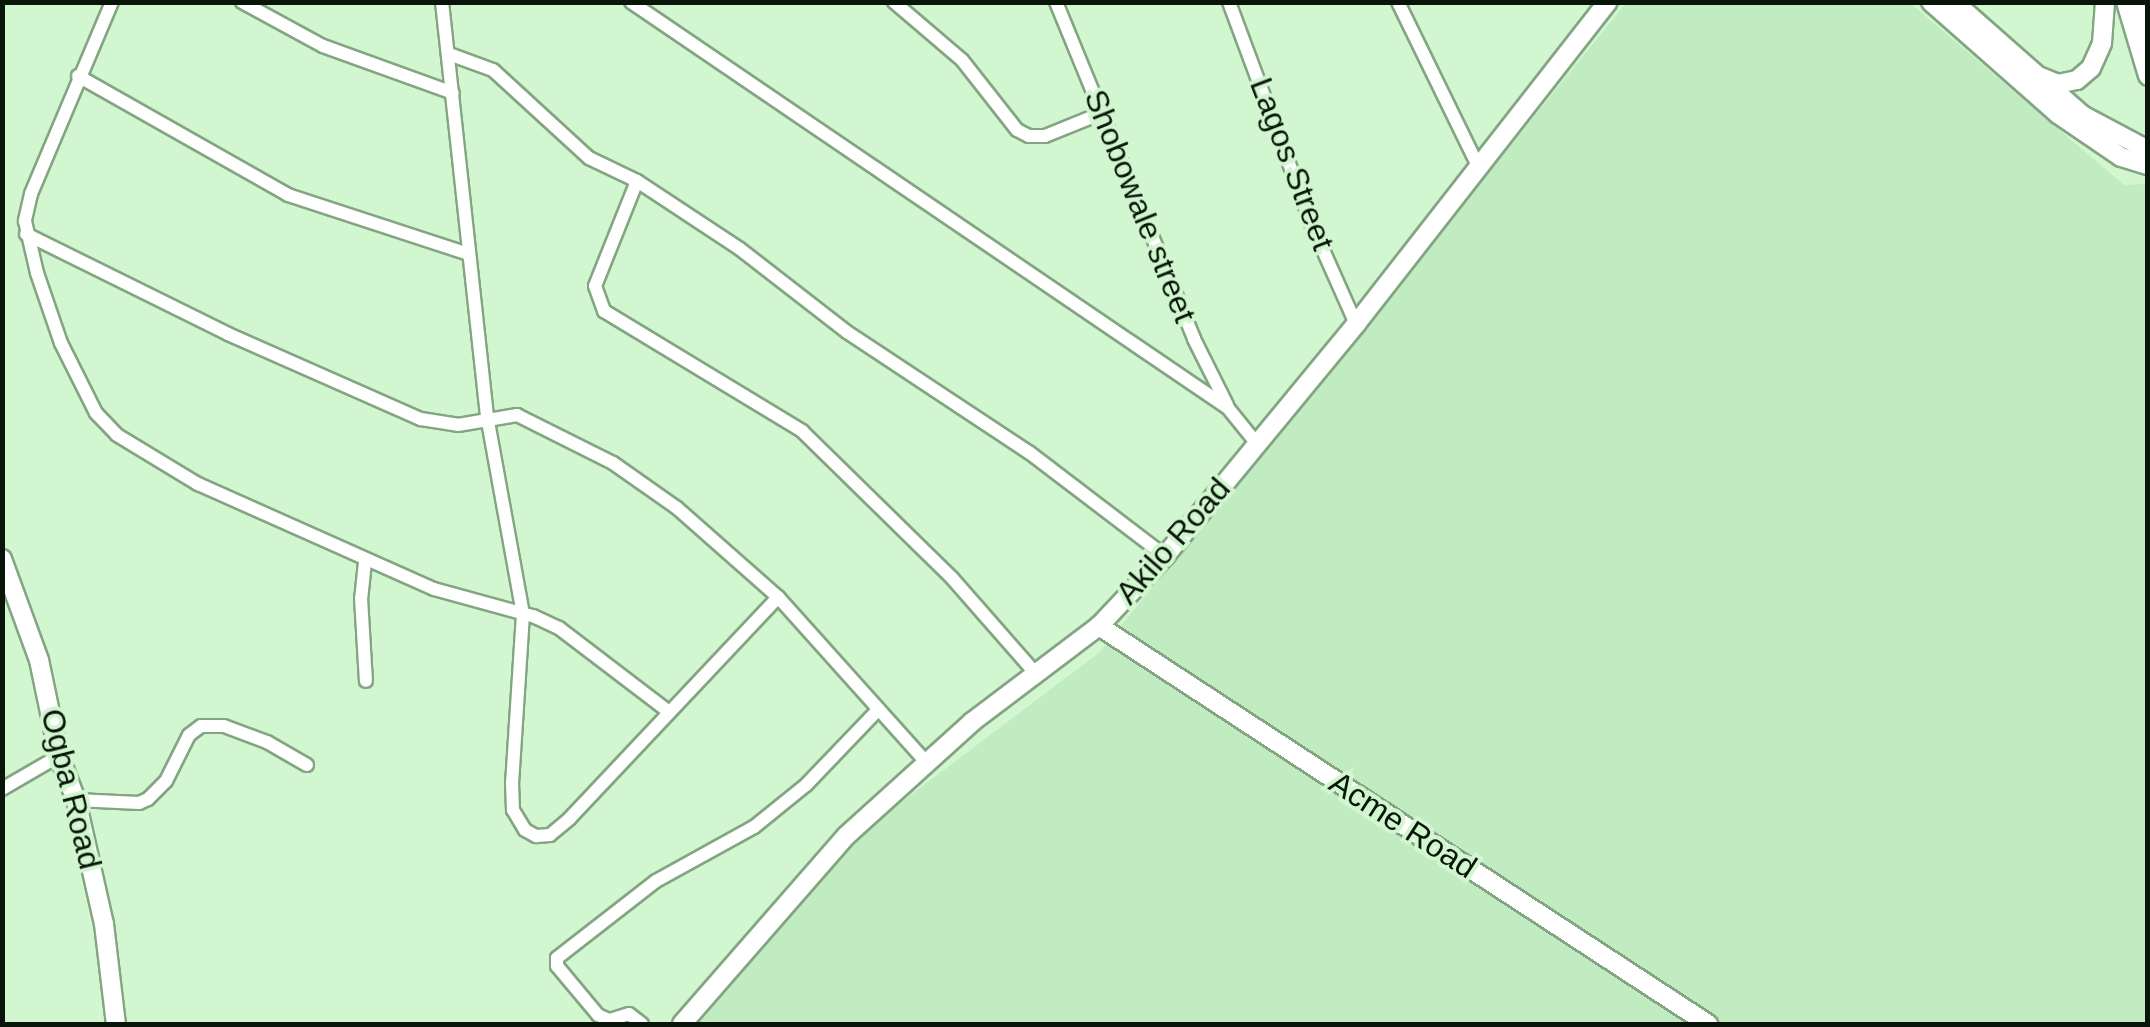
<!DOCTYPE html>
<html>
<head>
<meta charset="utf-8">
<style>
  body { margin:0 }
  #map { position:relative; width:2150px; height:1027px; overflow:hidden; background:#d1f6d0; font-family:Helvetica,sans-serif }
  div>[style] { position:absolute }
  .built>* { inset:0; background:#c1ebc0 }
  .roads { filter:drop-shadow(2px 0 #83a582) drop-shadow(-2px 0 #83a582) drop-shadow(0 2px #83a582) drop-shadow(0 -2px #83a582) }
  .street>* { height:12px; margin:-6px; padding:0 6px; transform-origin:6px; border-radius:6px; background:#fff }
  .secondary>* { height:18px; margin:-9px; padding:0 9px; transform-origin:9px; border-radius:9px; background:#fff }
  span { translate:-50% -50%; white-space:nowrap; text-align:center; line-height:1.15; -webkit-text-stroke:8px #d1f6d0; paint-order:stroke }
  .street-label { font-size:32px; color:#081508 }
  .frame { position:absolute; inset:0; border:5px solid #081508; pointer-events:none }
</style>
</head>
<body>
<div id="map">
  <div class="built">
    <i style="clip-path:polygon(1626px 3px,1910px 3px,2124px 185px,2147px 184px,2147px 1024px,694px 1024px,867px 828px,1099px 653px)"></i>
  </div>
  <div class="roads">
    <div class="street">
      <i style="left:112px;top:2px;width:208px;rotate:112.9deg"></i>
      <i style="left:31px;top:194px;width:28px;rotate:103deg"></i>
      <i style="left:25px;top:221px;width:53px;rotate:77deg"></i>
      <i style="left:37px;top:273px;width:74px;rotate:71.1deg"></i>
      <i style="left:61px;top:343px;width:78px;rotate:63.4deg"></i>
      <i style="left:96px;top:413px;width:30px;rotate:46deg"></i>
      <i style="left:117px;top:435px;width:95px;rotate:31.2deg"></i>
      <i style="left:198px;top:484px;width:258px;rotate:24deg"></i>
      <i style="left:434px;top:589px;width:103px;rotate:15.3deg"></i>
      <i style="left:533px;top:616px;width:29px;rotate:25deg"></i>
      <i style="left:559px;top:628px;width:137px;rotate:37.3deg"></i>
      <i style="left:242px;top:2px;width:92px;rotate:28.5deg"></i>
      <i style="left:323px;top:46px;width:138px;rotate:19.9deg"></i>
      <i style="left:442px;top:2px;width:416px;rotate:83.8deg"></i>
      <i style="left:487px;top:416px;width:201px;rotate:79.7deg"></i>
      <i style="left:523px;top:614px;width:168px;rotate:93.7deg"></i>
      <i style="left:512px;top:782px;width:28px;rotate:88deg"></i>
      <i style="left:513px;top:810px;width:23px;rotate:59deg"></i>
      <i style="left:525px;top:830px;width:13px;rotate:29deg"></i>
      <i style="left:536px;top:836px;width:14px;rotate:-4deg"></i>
      <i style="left:550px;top:835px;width:26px;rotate:-40deg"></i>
      <i style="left:570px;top:818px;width:303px;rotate:-46.7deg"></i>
      <i style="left:631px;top:2px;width:722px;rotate:34.22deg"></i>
      <i style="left:1228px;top:408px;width:46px;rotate:51.1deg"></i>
      <i style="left:894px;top:2px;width:89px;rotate:40.5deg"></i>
      <i style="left:962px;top:60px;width:89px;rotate:51.8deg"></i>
      <i style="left:1017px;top:130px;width:13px;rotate:27deg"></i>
      <i style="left:1029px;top:136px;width:16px"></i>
      <i style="left:1045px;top:136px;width:61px;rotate:-22deg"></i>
      <i style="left:1056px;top:2px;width:364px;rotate:67.7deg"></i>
      <i style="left:1194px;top:339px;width:74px;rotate:63.4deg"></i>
      <i style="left:1229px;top:2px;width:236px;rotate:69.6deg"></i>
      <i style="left:1311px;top:223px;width:111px;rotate:66deg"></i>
      <i style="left:1398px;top:2px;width:182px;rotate:64deg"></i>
      <i style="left:449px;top:54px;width:47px;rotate:20deg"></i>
      <i style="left:493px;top:70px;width:130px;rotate:42.5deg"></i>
      <i style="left:589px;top:158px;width:53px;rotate:25.6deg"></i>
      <i style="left:637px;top:181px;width:123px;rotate:33.4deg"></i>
      <i style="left:740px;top:249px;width:135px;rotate:37.8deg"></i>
      <i style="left:847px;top:332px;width:219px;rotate:33.5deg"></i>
      <i style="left:1030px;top:453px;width:170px;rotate:37.3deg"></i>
      <i style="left:78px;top:76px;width:241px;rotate:29.5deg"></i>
      <i style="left:288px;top:195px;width:190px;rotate:18.1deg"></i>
      <i style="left:637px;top:181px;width:113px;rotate:111.8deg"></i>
      <i style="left:595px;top:286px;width:27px;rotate:70deg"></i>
      <i style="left:604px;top:311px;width:232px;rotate:31.2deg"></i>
      <i style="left:802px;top:431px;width:210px;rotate:44.4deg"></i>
      <i style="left:952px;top:578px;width:129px;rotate:48.8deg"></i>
      <i style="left:26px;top:234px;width:225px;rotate:26.3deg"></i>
      <i style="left:228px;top:334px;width:211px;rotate:23.8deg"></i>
      <i style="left:421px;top:419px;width:37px;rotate:9deg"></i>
      <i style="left:458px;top:425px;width:60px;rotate:-9.6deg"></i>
      <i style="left:517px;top:415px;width:107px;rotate:26.6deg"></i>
      <i style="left:613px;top:463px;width:78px;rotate:35.1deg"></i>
      <i style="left:677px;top:508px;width:135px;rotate:41.4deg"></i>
      <i style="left:778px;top:597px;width:222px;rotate:48.1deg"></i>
      <i style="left:365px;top:562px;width:36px;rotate:96deg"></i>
      <i style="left:361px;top:598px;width:83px;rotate:86.6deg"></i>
      <i style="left:2px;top:789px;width:66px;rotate:-30.1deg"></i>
      <i style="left:76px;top:800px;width:63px;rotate:2.7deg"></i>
      <i style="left:139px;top:803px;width:10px;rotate:-24deg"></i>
      <i style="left:148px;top:799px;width:25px;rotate:-45deg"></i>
      <i style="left:166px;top:781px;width:51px;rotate:-63.4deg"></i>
      <i style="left:189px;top:735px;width:15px;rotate:-37deg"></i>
      <i style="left:201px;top:726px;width:23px"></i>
      <i style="left:224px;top:726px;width:46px;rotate:20.4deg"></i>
      <i style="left:267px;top:742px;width:46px;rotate:29.9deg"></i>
      <i style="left:642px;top:1024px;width:16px;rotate:-142deg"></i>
      <i style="left:629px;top:1014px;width:21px;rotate:163deg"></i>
      <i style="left:609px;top:1020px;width:12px;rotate:-156deg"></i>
      <i style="left:598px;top:1015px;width:64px;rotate:-129.9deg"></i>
      <i style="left:557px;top:966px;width:8px;rotate:-90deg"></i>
      <i style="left:557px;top:958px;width:125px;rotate:-37.9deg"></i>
      <i style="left:656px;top:881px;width:112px;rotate:-28.9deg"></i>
      <i style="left:754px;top:827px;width:67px;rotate:-38.9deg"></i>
      <i style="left:806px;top:785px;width:105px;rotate:-46.2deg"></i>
    </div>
    <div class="secondary">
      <i style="left:1931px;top:2px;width:169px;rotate:41.4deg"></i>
      <i style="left:2058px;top:114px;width:76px;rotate:34.3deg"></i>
      <i style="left:2121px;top:157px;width:28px;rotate:17deg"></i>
      <i style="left:1954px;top:2px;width:171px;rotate:41.4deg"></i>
      <i style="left:2082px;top:115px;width:75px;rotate:27.9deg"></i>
      <i style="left:2126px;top:2px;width:77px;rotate:73.4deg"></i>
      <i style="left:2139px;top:2px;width:31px;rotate:73deg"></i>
      <i style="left:2041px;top:77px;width:18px;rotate:22deg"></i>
      <i style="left:2058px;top:84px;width:19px;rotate:-12deg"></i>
      <i style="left:2077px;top:80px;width:18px;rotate:-41deg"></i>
      <i style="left:2091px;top:68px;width:27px;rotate:-66deg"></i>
      <i style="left:2102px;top:43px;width:41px;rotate:-85.8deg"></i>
      <i style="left:2px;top:559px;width:108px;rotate:69.9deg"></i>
      <i style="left:39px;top:660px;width:98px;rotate:78.2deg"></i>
      <i style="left:59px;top:756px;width:47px;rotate:68.9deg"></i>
      <i style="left:76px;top:800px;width:127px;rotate:77.3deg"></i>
      <i style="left:104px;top:924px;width:101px;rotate:83.2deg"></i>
      <i style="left:1099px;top:626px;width:728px;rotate:33.17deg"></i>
      <i style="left:682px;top:1024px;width:249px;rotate:-48.9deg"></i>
      <i style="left:846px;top:836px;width:170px;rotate:-42.1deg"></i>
      <i style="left:972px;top:722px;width:159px;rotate:-37.1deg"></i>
      <i style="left:1099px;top:626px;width:96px;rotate:-46.7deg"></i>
      <i style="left:1165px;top:556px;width:301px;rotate:-50.5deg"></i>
      <i style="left:1356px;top:324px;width:409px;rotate:-52deg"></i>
    </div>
  </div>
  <div class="street-label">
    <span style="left:1292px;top:164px;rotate:69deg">Lagos Street</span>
    <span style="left:1140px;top:206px;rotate:68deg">Shobowale street</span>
    <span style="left:1173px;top:541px;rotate:-49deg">Akilo Road</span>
    <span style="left:71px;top:789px;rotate:76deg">Ogba Road</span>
    <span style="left:1403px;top:825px;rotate:33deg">Acme Road</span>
  </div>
  <div class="frame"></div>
</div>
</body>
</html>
